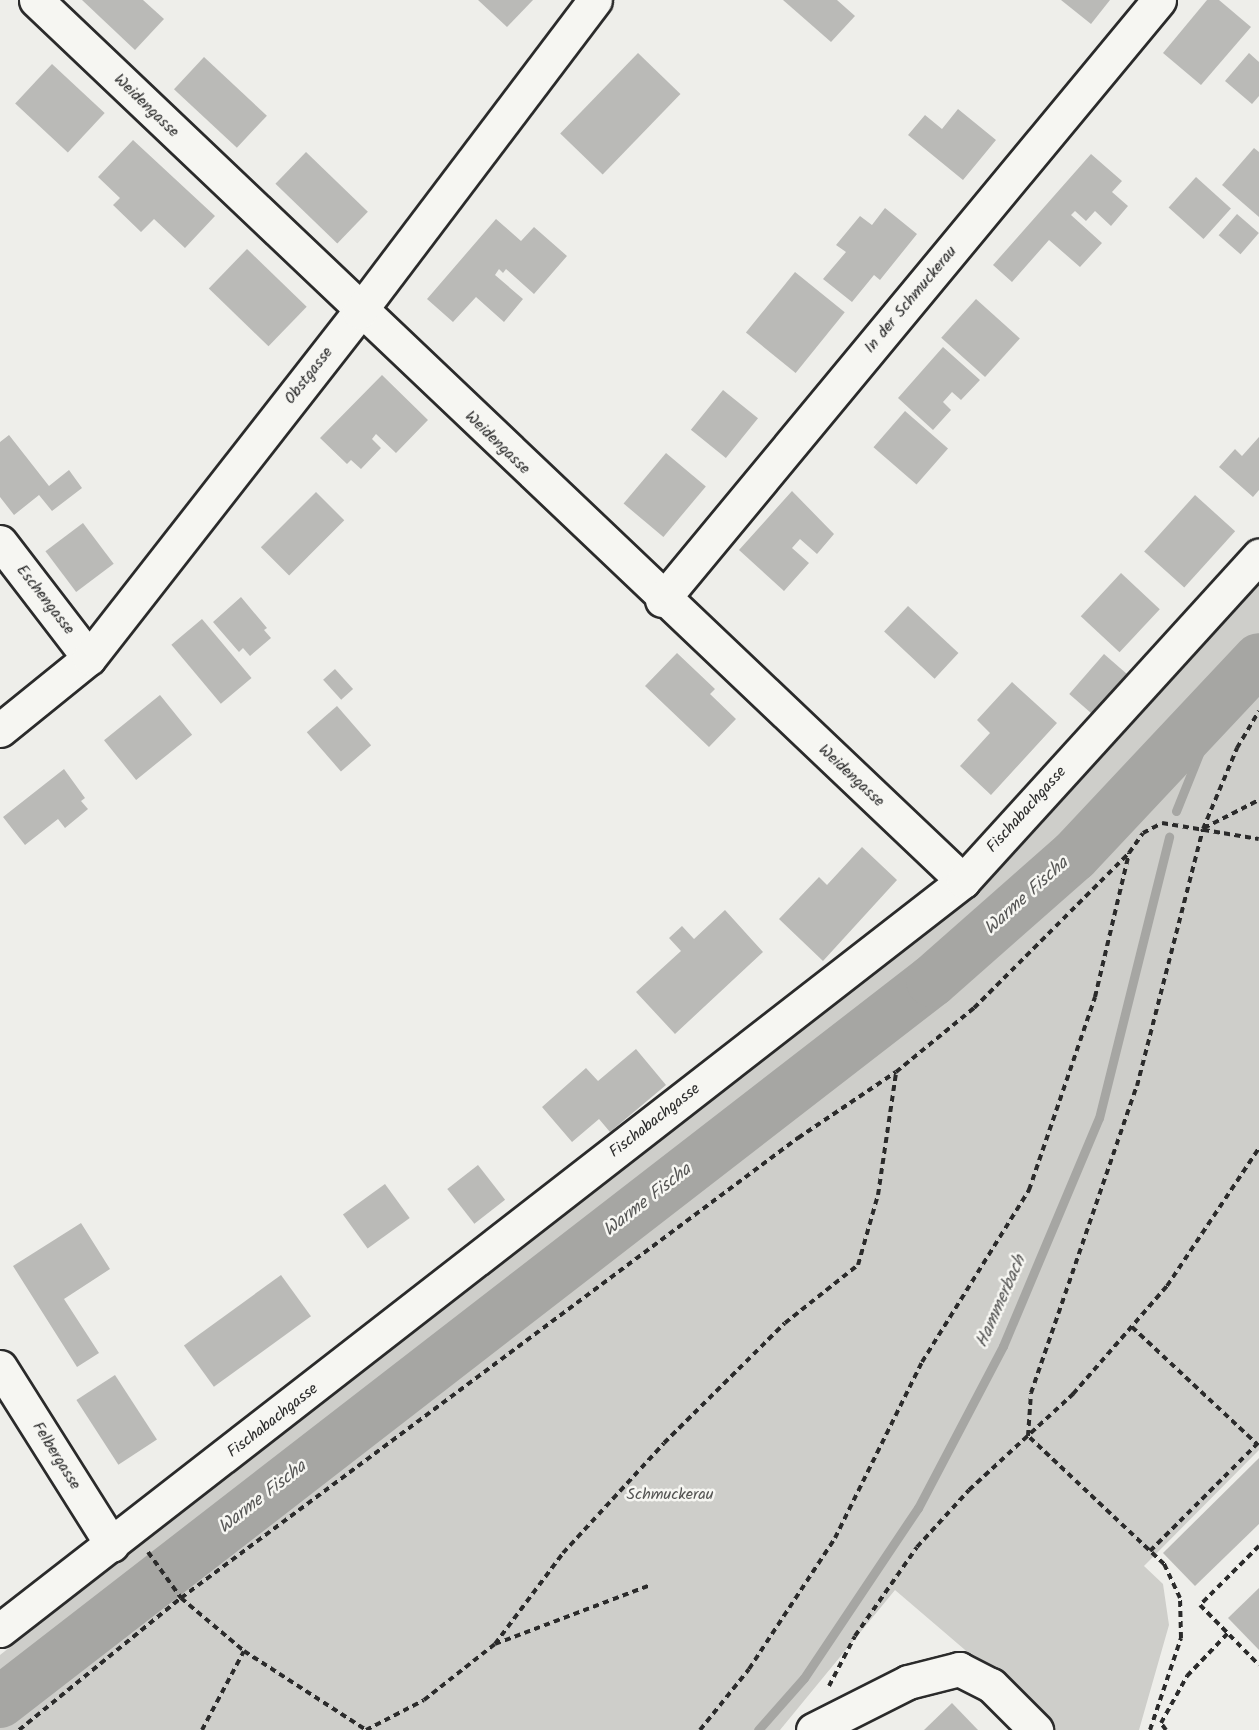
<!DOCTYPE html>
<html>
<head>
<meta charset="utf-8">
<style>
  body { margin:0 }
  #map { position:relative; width:1259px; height:1730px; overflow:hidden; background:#eeeeea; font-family:Kalam,sans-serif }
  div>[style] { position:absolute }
  .green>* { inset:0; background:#cececa }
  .stream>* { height:9px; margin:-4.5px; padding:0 4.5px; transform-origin:4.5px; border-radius:4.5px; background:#a6a6a3 }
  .river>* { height:52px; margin:-26px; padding:0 26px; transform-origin:26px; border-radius:26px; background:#a6a6a3 }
  .building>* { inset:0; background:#babab7; transform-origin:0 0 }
  .path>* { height:4px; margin-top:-2px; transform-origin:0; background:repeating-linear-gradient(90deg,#2b2b2b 0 6px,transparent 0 10.5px) }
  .roads { filter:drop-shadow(2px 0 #2b2b2b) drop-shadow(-2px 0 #2b2b2b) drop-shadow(0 2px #2b2b2b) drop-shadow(0 -2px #2b2b2b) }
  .minor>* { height:33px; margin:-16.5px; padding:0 16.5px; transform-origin:16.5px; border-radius:16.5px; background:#f6f6f2 }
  span { translate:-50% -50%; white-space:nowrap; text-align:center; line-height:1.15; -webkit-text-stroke:5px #f6f6f2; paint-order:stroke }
  .street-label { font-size:16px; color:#2b2b2b }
  .park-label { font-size:16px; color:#545453 }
  .water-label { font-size:18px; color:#565655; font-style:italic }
</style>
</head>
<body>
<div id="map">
  <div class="green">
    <i style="clip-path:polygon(1259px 575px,1259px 1450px,1144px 1566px,1163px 1584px,1169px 1625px,1139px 1730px,1050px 1730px,1006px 1685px,895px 1590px,780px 1730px,0 1730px,0 1655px,959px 903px,1059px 802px)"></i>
  </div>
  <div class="stream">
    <i style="left:1176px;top:811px;width:115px;rotate:-68.1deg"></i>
    <i style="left:758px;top:1730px;width:69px;rotate:-48.5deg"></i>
    <i style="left:804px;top:1678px;width:205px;rotate:-56.2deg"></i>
    <i style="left:918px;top:1508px;width:183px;rotate:-62.3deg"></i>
    <i style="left:1003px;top:1346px;width:247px;rotate:-67.2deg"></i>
    <i style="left:1099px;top:1118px;width:290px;rotate:-76deg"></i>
  </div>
  <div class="river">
    <i style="left:0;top:1702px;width:1178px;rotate:-37.73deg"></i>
    <i style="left:932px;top:981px;width:189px;rotate:-41.4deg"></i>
    <i style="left:1074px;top:856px;width:270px;rotate:-46.8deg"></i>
  </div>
  <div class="building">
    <i style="clip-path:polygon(82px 0,143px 0,164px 19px,135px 50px)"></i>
    <i style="clip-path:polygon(478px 0,533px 0,507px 27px)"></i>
    <i style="clip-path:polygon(783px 0,837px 0,855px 16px,831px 42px)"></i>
    <i style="clip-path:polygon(1061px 0,1110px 0,1091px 24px)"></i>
    <i style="clip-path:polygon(1207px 0,1219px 0,1251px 27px,1201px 85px,1163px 53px)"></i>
    <i style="left:638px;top:53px;width:59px;height:112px;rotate:44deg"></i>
    <i style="clip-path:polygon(1249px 53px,1259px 62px,1259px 96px,1252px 104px,1225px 81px)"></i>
    <i style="left:204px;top:57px;width:86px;height:44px;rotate:43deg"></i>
    <i style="left:52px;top:64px;width:72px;height:54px;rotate:43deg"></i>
    <i style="clip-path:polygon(958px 109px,996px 140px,963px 180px,908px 135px,925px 115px,942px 129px)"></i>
    <i style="clip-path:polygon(133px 140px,215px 216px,185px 248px,154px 219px,141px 232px,113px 205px,120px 198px,98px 177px)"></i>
    <i style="clip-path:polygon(1254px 148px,1259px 152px,1259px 217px,1222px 185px)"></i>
    <i style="left:306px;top:152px;width:86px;height:44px;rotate:44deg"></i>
    <i style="clip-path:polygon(1091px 154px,1122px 181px,1112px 192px,1128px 206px,1111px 226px,1095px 211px,1086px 221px,1075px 211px,1071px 215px,1102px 243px,1080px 267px,1049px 240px,1012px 282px,993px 265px)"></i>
    <i style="left:1196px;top:177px;width:47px;height:41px;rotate:42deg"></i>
    <i style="clip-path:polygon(885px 208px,917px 234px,880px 280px,874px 275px,852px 302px,823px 279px,846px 252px,836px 245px,860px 216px,872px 225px)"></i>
    <i style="left:1237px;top:214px;width:29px;height:28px;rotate:41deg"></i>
    <i style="clip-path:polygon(496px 219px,521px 241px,534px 227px,567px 256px,534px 294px,506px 269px,503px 273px,499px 269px,495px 275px,523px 299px,504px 322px,476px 297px,453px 322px,427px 299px)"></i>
    <i style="left:247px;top:249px;width:83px;height:55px;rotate:44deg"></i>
    <i style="left:795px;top:272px;width:64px;height:78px;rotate:39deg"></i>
    <i style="left:976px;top:299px;width:59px;height:52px;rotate:42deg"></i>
    <i style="clip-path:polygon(943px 347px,980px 380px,961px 400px,952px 392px,943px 402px,951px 410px,933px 430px,898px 398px)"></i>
    <i style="clip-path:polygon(382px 375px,428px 420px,396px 453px,376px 434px,372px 439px,381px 448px,361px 469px,351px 460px,347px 464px,320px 438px)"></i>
    <i style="left:723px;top:390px;width:45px;height:51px;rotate:39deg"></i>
    <i style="left:905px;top:411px;width:57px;height:48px;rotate:41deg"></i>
    <i style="clip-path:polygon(9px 435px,49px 486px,69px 470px,82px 488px,52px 511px,39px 495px,14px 515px,0 497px,0 442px)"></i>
    <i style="clip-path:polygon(1259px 437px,1259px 490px,1253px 497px,1219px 467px,1235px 449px,1242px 456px)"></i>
    <i style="left:666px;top:453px;width:52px;height:66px;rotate:40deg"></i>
    <i style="clip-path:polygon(792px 491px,834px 534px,817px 554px,800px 539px,792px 548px,809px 563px,784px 591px,739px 550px)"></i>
    <i style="left:316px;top:492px;width:40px;height:78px;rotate:45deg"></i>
    <i style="left:1195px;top:495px;width:54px;height:76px;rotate:42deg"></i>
    <i style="left:83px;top:523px;width:51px;height:47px;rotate:53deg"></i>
    <i style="left:1121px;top:573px;width:53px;height:59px;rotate:43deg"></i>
    <i style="clip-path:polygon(241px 597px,267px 628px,264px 630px,271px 638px,250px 656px,243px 648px,239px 652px,213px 622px)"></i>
    <i style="left:908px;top:606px;width:69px;height:35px;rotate:43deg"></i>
    <i style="left:202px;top:619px;width:77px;height:40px;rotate:50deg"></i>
    <i style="clip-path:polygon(677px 653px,715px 689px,710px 694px,736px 719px,709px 747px,645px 686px)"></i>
    <i style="left:1104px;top:654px;width:30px;height:53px;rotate:41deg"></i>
    <i style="left:335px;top:669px;width:27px;height:16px;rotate:48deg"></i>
    <i style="clip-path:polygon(1012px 682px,1057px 723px,991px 795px,960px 766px,990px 733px,977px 720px)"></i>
    <i style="left:160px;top:695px;width:51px;height:72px;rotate:51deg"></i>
    <i style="left:337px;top:706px;width:52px;height:40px;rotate:49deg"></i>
    <i style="clip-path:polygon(64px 769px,85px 798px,81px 801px,88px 809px,65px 828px,58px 819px,25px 845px,3px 817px)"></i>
    <i style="clip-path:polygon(862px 847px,897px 880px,823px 961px,779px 919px,819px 877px,827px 885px)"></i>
    <i style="clip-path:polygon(725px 910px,763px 952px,675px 1034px,636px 992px,681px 951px,669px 938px,682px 926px,694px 939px)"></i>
    <i style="clip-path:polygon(636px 1049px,666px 1085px,610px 1132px,599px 1119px,572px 1142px,542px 1107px,586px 1068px,598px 1081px)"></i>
    <i style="left:478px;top:1165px;width:44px;height:39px;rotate:52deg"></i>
    <i style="left:385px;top:1184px;width:42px;height:52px;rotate:54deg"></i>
    <i style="clip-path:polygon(81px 1223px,110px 1269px,64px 1299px,99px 1353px,77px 1367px,13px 1266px)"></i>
    <i style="left:281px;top:1275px;width:51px;height:120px;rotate:54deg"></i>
    <i style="left:115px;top:1375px;width:77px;height:46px;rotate:57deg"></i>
    <i style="clip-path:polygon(1259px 1458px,1259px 1524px,1195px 1586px,1163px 1553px)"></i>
    <i style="clip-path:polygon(1259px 1588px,1259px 1650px,1228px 1618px)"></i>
    <i style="clip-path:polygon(952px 1703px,978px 1730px,924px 1730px)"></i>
  </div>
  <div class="path">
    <i style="left:1204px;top:828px;width:62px;rotate:-27deg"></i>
    <i style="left:1132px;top:1327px;width:171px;rotate:43.1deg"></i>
    <i style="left:1259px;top:1546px;width:83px;rotate:135deg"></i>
    <i style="left:1200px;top:1605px;width:84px;rotate:45.5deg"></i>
    <i style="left:1150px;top:1551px;width:154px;rotate:-45deg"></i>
    <i style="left:148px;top:1552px;width:57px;rotate:54.3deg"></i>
    <i style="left:181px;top:1598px;width:82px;rotate:40.1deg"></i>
    <i style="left:244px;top:1651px;width:145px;rotate:32.9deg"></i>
    <i style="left:495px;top:1644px;width:166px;rotate:-20.8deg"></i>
    <i style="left:829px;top:1686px;width:56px;rotate:-62.5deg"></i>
    <i style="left:855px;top:1636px;width:108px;rotate:-55.1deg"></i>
    <i style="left:917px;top:1547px;width:77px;rotate:-47.6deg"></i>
    <i style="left:969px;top:1490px;width:142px;rotate:-42.7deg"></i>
    <i style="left:1073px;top:1394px;width:143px;rotate:-49deg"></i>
    <i style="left:1167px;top:1286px;width:166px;rotate:-56.3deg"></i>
    <i style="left:19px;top:1730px;width:209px;rotate:-39.2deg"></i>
    <i style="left:181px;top:1598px;width:770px;rotate:-36.71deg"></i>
    <i style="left:798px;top:1138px;width:118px;rotate:-34deg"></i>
    <i style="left:896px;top:1072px;width:101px;rotate:-39.4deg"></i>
    <i style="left:974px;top:1008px;width:219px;rotate:-45deg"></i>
    <i style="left:1129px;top:853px;width:24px;rotate:-55deg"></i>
    <i style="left:1143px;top:833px;width:21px;rotate:-28deg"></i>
    <i style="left:1162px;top:823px;width:98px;rotate:9.4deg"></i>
    <i style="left:202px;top:1730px;width:89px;rotate:-62deg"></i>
    <i style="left:366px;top:1730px;width:65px;rotate:-27.3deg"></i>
    <i style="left:424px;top:1700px;width:90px;rotate:-38.3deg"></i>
    <i style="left:495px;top:1644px;width:114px;rotate:-53.2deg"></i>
    <i style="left:563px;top:1553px;width:149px;rotate:-47.4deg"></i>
    <i style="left:664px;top:1443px;width:170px;rotate:-44.8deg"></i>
    <i style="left:785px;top:1323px;width:93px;rotate:-38.5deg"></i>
    <i style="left:858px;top:1265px;width:73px;rotate:-74.1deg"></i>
    <i style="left:878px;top:1195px;width:123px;rotate:-81.6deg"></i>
    <i style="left:700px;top:1730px;width:78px;rotate:-51.2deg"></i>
    <i style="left:749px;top:1669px;width:157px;rotate:-56.7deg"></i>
    <i style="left:835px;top:1538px;width:196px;rotate:-63.7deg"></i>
    <i style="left:922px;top:1362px;width:203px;rotate:-58.1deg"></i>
    <i style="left:1029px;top:1190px;width:204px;rotate:-71.1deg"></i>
    <i style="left:1095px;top:997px;width:148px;rotate:-76.7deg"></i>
    <i style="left:1150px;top:1730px;width:97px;rotate:-71.4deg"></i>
    <i style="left:1181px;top:1638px;width:40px;rotate:-91.4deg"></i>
    <i style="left:1180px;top:1598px;width:38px;rotate:-115deg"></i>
    <i style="left:1164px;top:1564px;width:187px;rotate:-136.7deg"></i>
    <i style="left:1028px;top:1436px;width:43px;rotate:-86deg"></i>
    <i style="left:1031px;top:1393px;width:325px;rotate:-71deg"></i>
    <i style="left:1137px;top:1086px;width:265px;rotate:-75.6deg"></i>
    <i style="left:1203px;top:829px;width:88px;rotate:-67.2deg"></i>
    <i style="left:1237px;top:748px;width:43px;rotate:-59.3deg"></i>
    <i style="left:1166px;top:1730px;width:9px;rotate:-126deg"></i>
    <i style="left:1161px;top:1723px;width:54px;rotate:-61deg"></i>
    <i style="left:1187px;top:1676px;width:59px;rotate:-46.4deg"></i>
  </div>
  <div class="roads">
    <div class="minor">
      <i style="left:36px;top:0;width:1279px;rotate:43.54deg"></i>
      <i style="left:0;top:542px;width:146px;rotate:52.5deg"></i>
      <i style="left:662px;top:600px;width:779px;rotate:-50.36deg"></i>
      <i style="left:0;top:730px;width:114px;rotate:-39deg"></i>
      <i style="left:89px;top:658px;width:439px;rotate:-52deg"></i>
      <i style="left:359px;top:312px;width:391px;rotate:-52.9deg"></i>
      <i style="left:0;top:1367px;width:210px;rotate:57.8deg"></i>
      <i style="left:0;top:1630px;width:1220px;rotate:-37.87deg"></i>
      <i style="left:963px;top:881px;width:440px;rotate:-47.7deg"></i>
      <i style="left:813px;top:1730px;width:106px;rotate:-26.8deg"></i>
      <i style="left:908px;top:1682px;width:53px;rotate:-14.3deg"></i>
      <i style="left:959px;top:1669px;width:36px;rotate:27deg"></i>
      <i style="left:991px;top:1685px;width:64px;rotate:45deg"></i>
    </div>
  </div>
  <div class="street-label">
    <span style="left:146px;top:106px;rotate:44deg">Weidengasse</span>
    <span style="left:911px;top:300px;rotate:-50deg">In der Schmuckerau</span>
    <span style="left:309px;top:376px;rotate:-52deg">Obstgasse</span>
    <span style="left:497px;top:443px;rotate:44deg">Weidengasse</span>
    <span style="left:45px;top:600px;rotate:52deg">Eschengasse</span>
    <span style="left:851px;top:776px;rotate:43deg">Weidengasse</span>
    <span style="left:1027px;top:810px;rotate:-48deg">Fischabachgasse</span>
    <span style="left:655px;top:1121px;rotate:-38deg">Fischabachgasse</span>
    <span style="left:273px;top:1421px;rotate:-38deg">Fischabachgasse</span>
    <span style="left:56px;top:1456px;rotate:58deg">Felbergasse</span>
  </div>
  <div class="park-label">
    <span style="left:670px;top:1495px">Schmuckerau</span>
  </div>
  <div class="water-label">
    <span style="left:1027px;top:897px;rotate:-42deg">Warme Fischa</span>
    <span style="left:648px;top:1201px;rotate:-38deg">Warme Fischa</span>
    <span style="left:1002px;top:1302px;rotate:-66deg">Hammerbach</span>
    <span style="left:263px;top:1498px;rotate:-38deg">Warme Fischa</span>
  </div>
</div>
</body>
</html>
